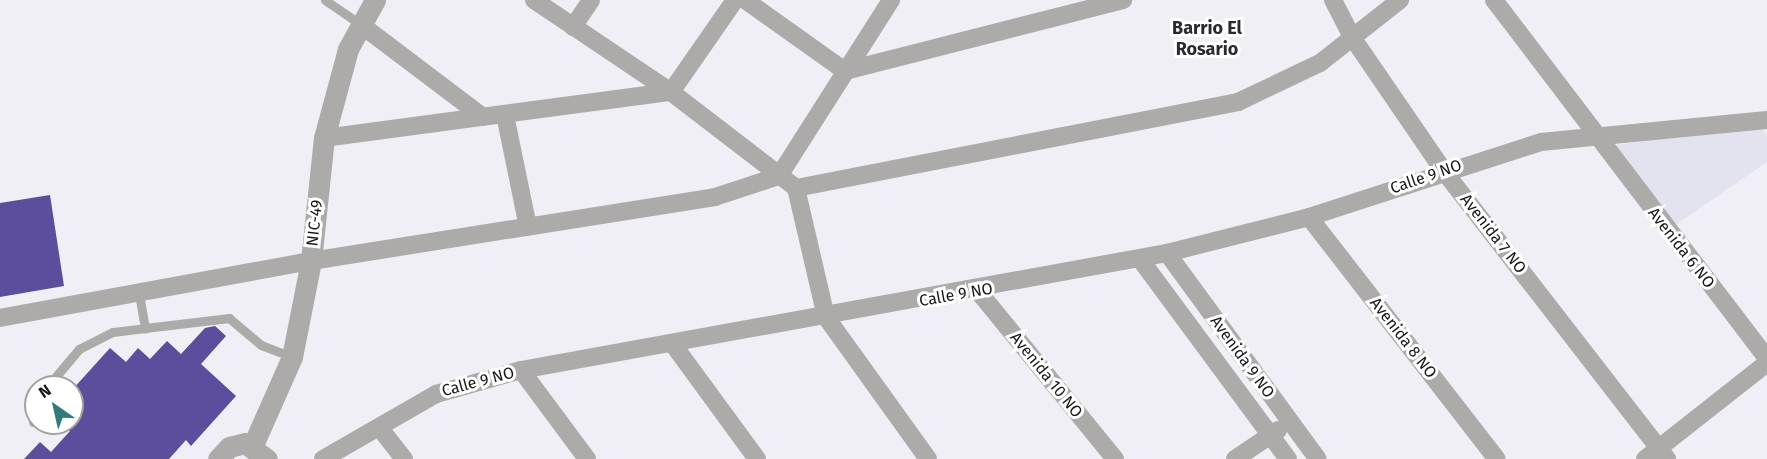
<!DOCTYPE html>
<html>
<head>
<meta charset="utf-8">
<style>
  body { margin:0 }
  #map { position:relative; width:1767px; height:459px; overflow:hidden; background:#efeff5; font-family:"Fira Sans",sans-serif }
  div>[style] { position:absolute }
  .built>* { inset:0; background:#e3e2ef }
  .building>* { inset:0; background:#5c4e9c }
  .service>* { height:9px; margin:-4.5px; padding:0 4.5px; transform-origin:4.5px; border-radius:4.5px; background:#adaaaa }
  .minor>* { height:18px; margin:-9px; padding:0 9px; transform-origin:9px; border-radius:9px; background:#adaaaa }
  .tertiary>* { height:21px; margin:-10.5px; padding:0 10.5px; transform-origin:10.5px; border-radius:10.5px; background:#adaaaa }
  span { translate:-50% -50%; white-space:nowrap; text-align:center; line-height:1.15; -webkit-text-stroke:6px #fff; paint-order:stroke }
  .street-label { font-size:16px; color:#171719 }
  .neighbourhood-label { font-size:18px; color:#2a292e; font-weight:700 }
  .north { position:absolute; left:24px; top:375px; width:60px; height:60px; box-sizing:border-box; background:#fff; border:2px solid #a2a2a3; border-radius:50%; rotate:326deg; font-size:16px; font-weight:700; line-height:24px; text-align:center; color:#171719 }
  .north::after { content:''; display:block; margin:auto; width:21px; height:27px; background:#327b7c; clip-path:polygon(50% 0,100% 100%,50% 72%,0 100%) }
</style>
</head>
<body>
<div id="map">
  <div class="built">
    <i style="clip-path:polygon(1759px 122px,1767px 137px,1767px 162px,1674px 226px,1611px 146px)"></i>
  </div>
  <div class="building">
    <i style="clip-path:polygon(50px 195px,64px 286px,0 297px,0 203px)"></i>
    <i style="clip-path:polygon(215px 326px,226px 336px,201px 364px,236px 396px,191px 446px,186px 440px,169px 459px,24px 459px,40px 442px,51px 452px,70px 431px,61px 423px,72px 423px,72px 390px,110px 348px,126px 362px,138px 348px,150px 359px,167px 341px,181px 354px,205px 328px)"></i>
  </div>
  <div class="service">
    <i style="left:325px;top:0;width:42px;rotate:34.4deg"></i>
    <i style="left:139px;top:294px;width:35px;rotate:80deg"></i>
    <i style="left:145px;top:328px;width:85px;rotate:-6.8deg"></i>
    <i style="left:229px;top:318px;width:42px;rotate:40.2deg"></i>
    <i style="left:261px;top:345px;width:33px;rotate:21deg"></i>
    <i style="left:47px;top:387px;width:50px;rotate:-49.9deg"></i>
    <i style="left:79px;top:349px;width:38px;rotate:-27deg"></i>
    <i style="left:113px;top:332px;width:32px;rotate:-7deg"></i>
    <i style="left:33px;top:422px;width:20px;rotate:-81deg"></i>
  </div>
  <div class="minor">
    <i style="left:534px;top:0;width:165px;rotate:33.9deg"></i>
    <i style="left:671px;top:92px;width:158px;rotate:37.5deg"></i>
    <i style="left:796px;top:188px;width:450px;rotate:-11deg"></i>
    <i style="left:1238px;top:102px;width:91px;rotate:-25.4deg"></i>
    <i style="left:1320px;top:63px;width:102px;rotate:-38.2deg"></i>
    <i style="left:745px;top:0;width:123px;rotate:35.4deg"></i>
    <i style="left:845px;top:71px;width:287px;rotate:-14.3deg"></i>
    <i style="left:1333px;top:0;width:42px;rotate:62.8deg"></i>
    <i style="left:1352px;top:37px;width:161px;rotate:55.6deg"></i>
    <i style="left:1443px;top:170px;width:366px;rotate:52.2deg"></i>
    <i style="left:1494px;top:0;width:451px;rotate:52.7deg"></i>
    <i style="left:360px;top:24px;width:154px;rotate:37.1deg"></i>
    <i style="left:573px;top:27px;width:32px;rotate:-56deg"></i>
    <i style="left:505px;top:115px;width:114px;rotate:78.4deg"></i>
    <i style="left:324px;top:138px;width:350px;rotate:-7.6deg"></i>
    <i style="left:671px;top:92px;width:112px;rotate:-55.2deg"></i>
    <i style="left:796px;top:188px;width:132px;rotate:76.9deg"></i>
    <i style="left:826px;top:317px;width:175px;rotate:54.3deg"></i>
    <i style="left:1309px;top:217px;width:306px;rotate:52.2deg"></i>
    <i style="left:1167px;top:253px;width:255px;rotate:53.8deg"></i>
    <i style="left:1140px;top:259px;width:249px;rotate:53.5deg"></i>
    <i style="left:978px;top:291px;width:217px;rotate:50.8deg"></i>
    <i style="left:0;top:318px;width:316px;rotate:-10.4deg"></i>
    <i style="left:311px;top:261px;width:409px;rotate:-9deg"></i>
    <i style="left:715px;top:197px;width:67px;rotate:-18.2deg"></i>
    <i style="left:779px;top:176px;width:209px;rotate:-57.5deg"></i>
    <i style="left:675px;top:347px;width:139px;rotate:53.8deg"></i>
    <i style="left:521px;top:370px;width:111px;rotate:53.4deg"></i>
    <i style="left:379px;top:427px;width:41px;rotate:52deg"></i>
    <i style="left:323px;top:459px;width:130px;rotate:-29.9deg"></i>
    <i style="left:436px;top:394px;width:88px;rotate:-15.8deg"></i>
    <i style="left:521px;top:370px;width:657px;rotate:-10.27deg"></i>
    <i style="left:1167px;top:253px;width:146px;rotate:-14.2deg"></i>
    <i style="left:1309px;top:217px;width:244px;rotate:-17.9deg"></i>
    <i style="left:1541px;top:142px;width:227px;rotate:-5.6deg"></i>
    <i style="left:1235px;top:459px;width:52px;rotate:-34deg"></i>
    <i style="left:1645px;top:459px;width:155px;rotate:-38.2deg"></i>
  </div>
  <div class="tertiary">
    <i style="left:253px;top:445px;width:96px;rotate:-66.1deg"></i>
    <i style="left:292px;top:357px;width:98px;rotate:-78.8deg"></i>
    <i style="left:311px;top:261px;width:124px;rotate:-84deg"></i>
    <i style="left:324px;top:138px;width:92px;rotate:-74.9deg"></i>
    <i style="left:348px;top:49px;width:56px;rotate:-61.1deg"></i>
    <i style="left:218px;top:459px;width:16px;rotate:-47deg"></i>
    <i style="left:229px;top:447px;width:16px;rotate:-14deg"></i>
    <i style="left:245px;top:443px;width:27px;rotate:36deg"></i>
  </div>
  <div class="street-label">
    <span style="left:1426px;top:177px;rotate:-19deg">Calle 9 NO</span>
    <span style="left:315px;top:223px;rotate:-84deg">NIC-49</span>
    <span style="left:1493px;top:234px;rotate:52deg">Avenida 7 NO</span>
    <span style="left:1681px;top:248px;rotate:52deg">Avenida 6 NO</span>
    <span style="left:956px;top:295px;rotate:-10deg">Calle 9 NO</span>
    <span style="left:1403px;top:338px;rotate:52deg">Avenida 8 NO</span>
    <span style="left:1242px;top:357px;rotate:54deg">Avenida 9 NO</span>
    <span style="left:1046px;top:375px;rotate:51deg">Avenida 10 NO</span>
    <span style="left:478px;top:382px;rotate:-15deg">Calle 9 NO</span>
  </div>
  <div class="neighbourhood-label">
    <span style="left:1207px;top:39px">Barrio El<br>Rosario</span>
  </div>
  <div class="north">N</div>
</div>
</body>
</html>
